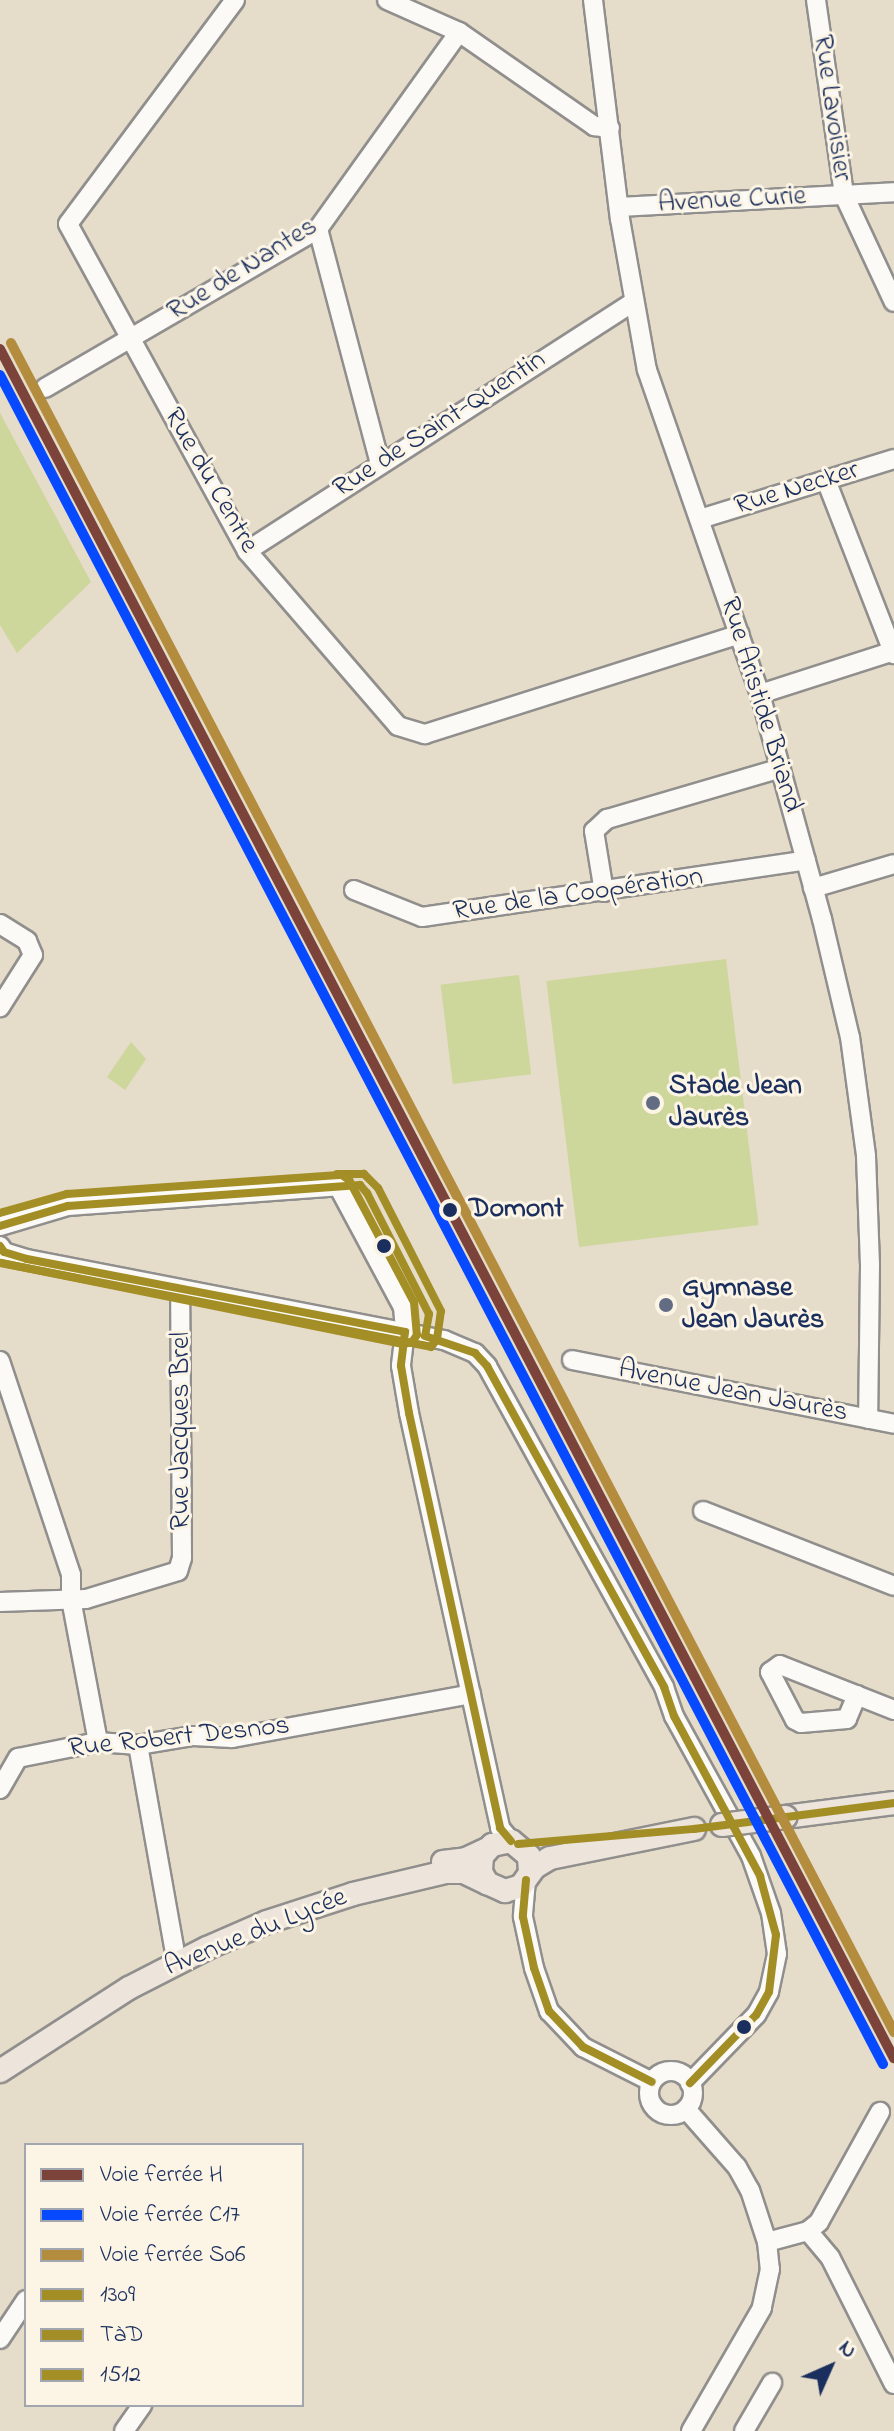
<!DOCTYPE html>
<html>
<head>
<meta charset="utf-8">
<style>
  body { margin:0 }
  #map { position:relative; width:894px; height:2431px; overflow:hidden; background:#e5dcc9; font-family:"Indie Flower",sans-serif }
  div>[style] { position:absolute }
  .green>* { inset:0; background:#cdd69b; transform-origin:0 0 }
  .roads { filter:drop-shadow(2px 0 #908f8d) drop-shadow(-2px 0 #908f8d) drop-shadow(0 2px #908f8d) drop-shadow(0 -2px #908f8d) }
  .minor>* { height:18px; margin:-9px; padding:0 9px; transform-origin:9px; border-radius:9px; background:#fbfaf7 }
  .minor>.ring { margin:-9px; padding:0; box-sizing:content-box; background:none; border:18px solid #fbfaf7; border-radius:50% }
  .major>* { height:22px; margin:-11px; padding:0 11px; transform-origin:11px; border-radius:11px; background:#ede4db }
  .bridges { filter:drop-shadow(2px 0 #908f8d) drop-shadow(-2px 0 #908f8d) drop-shadow(0 2px #908f8d) drop-shadow(0 -2px #908f8d) }
  .major-bridge>* { height:22px; margin:-11px; padding:0 11px; transform-origin:11px; border-radius:11px; background:#ede4db }
  .bus-1>* { height:8px; margin:-4px; padding:0 4px; transform-origin:4px; border-radius:4px; background:#a38e26 }
  .bus-2>* { height:8px; margin:-4px; padding:0 4px; transform-origin:4px; border-radius:4px; background:#a38d26 }
  .bus-3>* { height:8px; margin:-4px; padding:0 4px; transform-origin:4px; border-radius:4px; background:#a48e26 }
  .rail-1>* { height:10px; margin:-5px; padding:0 5px; transform-origin:5px; border-radius:5px; background:#7b4339 }
  .rail-2>* { height:10px; margin:-5px; padding:0 5px; transform-origin:5px; border-radius:5px; background:#0749ff }
  .rail-3>* { height:10px; margin:-5px; padding:0 5px; transform-origin:5px; border-radius:5px; background:#b48c3e }
  .dots>* { width:22px; height:22px; translate:-50% -50%; box-sizing:border-box; border:4px solid #fcf5e5; border-radius:50% }
  span { translate:-50% -50%; white-space:nowrap; text-align:center; line-height:1.15; -webkit-text-stroke:6px #fcf5e5; paint-order:stroke }
  .street-label { font-size:28px; color:#1b2f5e }
  .poi-label { font-size:28px; color:#1b2f5e; font-weight:700 }
  .left { translate:0 -50%; text-align:left }
  .stop-label { font-size:28px; color:#1b2f5e; font-weight:700 }
  .legend { position:absolute; left:24px; top:2143px; width:280px; height:264px; box-sizing:border-box; background:#fcf5e5; border:2px solid #a2a6af; margin:0; padding:10px 14px; list-style:none; font-size:24px; color:#1b2f5e }
  .legend li { display:flex; align-items:center; gap:16px; height:40px }
  .legend b { width:40px; border:2px solid #a2a6af }
  .north { position:absolute; left:790px; top:2327px; width:80px; height:80px; -webkit-text-stroke:6px #fcf5e5; paint-order:stroke; rotate:45deg; font-size:22px; font-weight:700; line-height:32px; text-align:center; color:#1b2f5e }
  .north::after { content:''; display:block; margin:auto; width:28px; height:36px; background:#1b2f5e; clip-path:polygon(50% 0,100% 100%,50% 72%,0 100%) }
</style>
</head>
<body>
<div id="map">
  <div class="green">
    <i style="clip-path:polygon(0 413px,91px 582px,17px 653px,0 625px)"></i>
    <i style="left:726px;top:959px;width:268px;height:181px;rotate:83deg"></i>
    <i style="left:519px;top:975px;width:100px;height:79px;rotate:83deg"></i>
    <i style="clip-path:polygon(131px 1042px,146px 1059px,125px 1090px,107px 1077px)"></i>
  </div>
  <div class="roads">
    <div class="minor">
      <i style="left:235px;top:0;width:279px;rotate:126.7deg"></i>
      <i style="left:68px;top:224px;width:373px;rotate:61.3deg"></i>
      <i style="left:247px;top:551px;width:231px;rotate:49.2deg"></i>
      <i style="left:398px;top:726px;width:28px;rotate:17deg"></i>
      <i style="left:425px;top:734px;width:330px;rotate:-17.6deg"></i>
      <i style="left:387px;top:0;width:79px;rotate:24deg"></i>
      <i style="left:459px;top:32px;width:165px;rotate:34.8deg"></i>
      <i style="left:594px;top:126px;width:16px;rotate:7deg"></i>
      <i style="left:593px;top:0;width:221px;rotate:83deg"></i>
      <i style="left:620px;top:219px;width:153px;rotate:79.9deg"></i>
      <i style="left:647px;top:370px;width:343px;rotate:70.8deg"></i>
      <i style="left:760px;top:694px;width:233px;rotate:74.6deg"></i>
      <i style="left:822px;top:919px;width:121px;rotate:76.7deg"></i>
      <i style="left:850px;top:1037px;width:120px;rotate:82.3deg"></i>
      <i style="left:866px;top:1156px;width:109px;rotate:87.9deg"></i>
      <i style="left:870px;top:1265px;width:154px;rotate:90.7deg"></i>
      <i style="left:816px;top:0;width:197px;rotate:81.8deg"></i>
      <i style="left:844px;top:195px;width:118px;rotate:65deg"></i>
      <i style="left:619px;top:207px;width:275px;rotate:-3.1deg"></i>
      <i style="left:318px;top:229px;width:242px;rotate:75.2deg"></i>
      <i style="left:45px;top:388px;width:316px;rotate:-30.2deg"></i>
      <i style="left:318px;top:229px;width:242px;rotate:-54.4deg"></i>
      <i style="left:826px;top:480px;width:187px;rotate:68.7deg"></i>
      <i style="left:700px;top:519px;width:203px;rotate:-17.2deg"></i>
      <i style="left:247px;top:551px;width:459px;rotate:-32.8deg"></i>
      <i style="left:760px;top:694px;width:141px;rotate:-17.8deg"></i>
      <i style="left:813px;top:888px;width:84px;rotate:-16.5deg"></i>
      <i style="left:354px;top:890px;width:73px;rotate:21.7deg"></i>
      <i style="left:422px;top:917px;width:388px;rotate:-8.4deg"></i>
      <i style="left:604px;top:892px;width:62px;rotate:-99.3deg"></i>
      <i style="left:594px;top:831px;width:18px;rotate:-43deg"></i>
      <i style="left:607px;top:819px;width:181px;rotate:-16.3deg"></i>
      <i style="left:0;top:924px;width:32px;rotate:32deg"></i>
      <i style="left:27px;top:941px;width:15px;rotate:67deg"></i>
      <i style="left:33px;top:955px;width:62px;rotate:122.4deg"></i>
      <i style="left:0;top:1226px;width:71px;rotate:-16.4deg"></i>
      <i style="left:68px;top:1206px;width:271px;rotate:-4.2deg"></i>
      <i style="left:338px;top:1186px;width:137px;rotate:61.8deg"></i>
      <i style="left:403px;top:1307px;width:25px;rotate:85deg"></i>
      <i style="left:405px;top:1332px;width:34px;rotate:97deg"></i>
      <i style="left:401px;top:1366px;width:48px;rotate:80.3deg"></i>
      <i style="left:409px;top:1413px;width:425px;rotate:77.6deg"></i>
      <i style="left:500px;top:1828px;width:17px;rotate:50deg"></i>
      <i style="left:0;top:1246px;width:7px;rotate:56deg"></i>
      <i style="left:4px;top:1252px;width:24px;rotate:17deg"></i>
      <i style="left:27px;top:1259px;width:425px;rotate:11deg"></i>
      <i style="left:444px;top:1340px;width:34px;rotate:23deg"></i>
      <i style="left:475px;top:1353px;width:18px;rotate:47deg"></i>
      <i style="left:487px;top:1366px;width:367px;rotate:61.1deg"></i>
      <i style="left:664px;top:1687px;width:31px;rotate:71deg"></i>
      <i style="left:674px;top:1716px;width:160px;rotate:61.2deg"></i>
      <i style="left:751px;top:1856px;width:60px;rotate:70.7deg"></i>
      <i style="left:771px;top:1913px;width:41px;rotate:81.7deg"></i>
      <i style="left:777px;top:1954px;width:39px;rotate:102deg"></i>
      <i style="left:769px;top:1992px;width:26px;rotate:119deg"></i>
      <i style="left:756px;top:2015px;width:95px;rotate:134.1deg"></i>
      <i style="left:572px;top:1360px;width:328px;rotate:11.2deg"></i>
      <i style="left:0;top:1361px;width:225px;rotate:71.6deg"></i>
      <i style="left:71px;top:1575px;width:24px;rotate:90deg"></i>
      <i style="left:71px;top:1599px;width:146px;rotate:79.3deg"></i>
      <i style="left:703px;top:1511px;width:205px;rotate:21.4deg"></i>
      <i style="left:0;top:1602px;width:86px;rotate:-2deg"></i>
      <i style="left:86px;top:1599px;width:96px;rotate:-16.9deg"></i>
      <i style="left:178px;top:1571px;width:14px;rotate:-73deg"></i>
      <i style="left:182px;top:1558px;width:268px;rotate:-90.4deg"></i>
      <i style="left:857px;top:1695px;width:26px;rotate:113deg"></i>
      <i style="left:847px;top:1719px;width:46px;rotate:175deg"></i>
      <i style="left:801px;top:1723px;width:7px;rotate:-153deg"></i>
      <i style="left:795px;top:1720px;width:54px;rotate:-117.5deg"></i>
      <i style="left:770px;top:1672px;width:12px;rotate:-35deg"></i>
      <i style="left:780px;top:1665px;width:123px;rotate:21.5deg"></i>
      <i style="left:138px;top:1745px;width:206px;rotate:79.9deg"></i>
      <i style="left:0;top:1789px;width:36px;rotate:-60deg"></i>
      <i style="left:18px;top:1758px;width:82px;rotate:-11.3deg"></i>
      <i style="left:98px;top:1742px;width:40px;rotate:4.3deg"></i>
      <i style="left:138px;top:1745px;width:56px;rotate:-9.3deg"></i>
      <i style="left:193px;top:1736px;width:39px;rotate:3deg"></i>
      <i style="left:232px;top:1738px;width:243px;rotate:-10.4deg"></i>
      <i style="left:526px;top:1880px;width:37px;rotate:95deg"></i>
      <i style="left:523px;top:1917px;width:52px;rotate:77.8deg"></i>
      <i style="left:534px;top:1968px;width:46px;rotate:70.8deg"></i>
      <i style="left:549px;top:2011px;width:50px;rotate:46.6deg"></i>
      <i style="left:583px;top:2047px;width:77px;rotate:26.9deg"></i>
      <i class="ring" style="left:649px;top:2071px;width:26px;height:26px"></i>
      <i style="left:686px;top:2109px;width:77px;rotate:48.7deg"></i>
      <i style="left:737px;top:2167px;width:26px;rotate:61deg"></i>
      <i style="left:750px;top:2190px;width:55px;rotate:71.9deg"></i>
      <i style="left:767px;top:2242px;width:27px;rotate:84deg"></i>
      <i style="left:770px;top:2269px;width:40px;rotate:102deg"></i>
      <i style="left:762px;top:2308px;width:142px;rotate:120deg"></i>
      <i style="left:808px;top:2231px;width:14px;rotate:-39deg"></i>
      <i style="left:819px;top:2222px;width:126px;rotate:-61deg"></i>
      <i style="left:767px;top:2242px;width:42px;rotate:-15deg"></i>
      <i style="left:808px;top:2231px;width:34px;rotate:50deg"></i>
      <i style="left:830px;top:2257px;width:142px;rotate:63.3deg"></i>
      <i style="left:0;top:2339px;width:47px;rotate:-56.3deg"></i>
      <i style="left:124px;top:2431px;width:32px;rotate:-55deg"></i>
      <i style="left:744px;top:2431px;width:56px;rotate:-59.7deg"></i>
    </div>
    <div class="major">
      <i style="left:785px;top:1817px;width:110px;rotate:-7.3deg"></i>
      <i style="left:443px;top:1862px;width:23px;rotate:-7deg"></i>
      <i style="left:466px;top:1859px;width:23px;rotate:-25deg"></i>
      <i style="left:530px;top:1872px;width:16px;rotate:-94deg"></i>
      <i style="left:529px;top:1856px;width:23px;rotate:-140deg"></i>
      <i style="left:511px;top:1841px;width:19px;rotate:168deg"></i>
      <i style="left:492px;top:1845px;width:15px;rotate:132deg"></i>
      <i style="left:482px;top:1856px;width:16px;rotate:94deg"></i>
      <i style="left:481px;top:1872px;width:13px;rotate:61deg"></i>
      <i style="left:487px;top:1883px;width:20px;rotate:24deg"></i>
      <i style="left:505px;top:1891px;width:17px;rotate:-17deg"></i>
      <i style="left:521px;top:1886px;width:24px;rotate:-54deg"></i>
      <i style="left:535px;top:1867px;width:17px;rotate:-31deg"></i>
      <i style="left:550px;top:1858px;width:147px;rotate:-11.4deg"></i>
      <i style="left:0;top:2071px;width:153px;rotate:-32.8deg"></i>
      <i style="left:129px;top:1988px;width:88px;rotate:-27.1deg"></i>
      <i style="left:207px;top:1948px;width:65px;rotate:-23.4deg"></i>
      <i style="left:267px;top:1922px;width:90px;rotate:-18deg"></i>
      <i style="left:353px;top:1894px;width:95px;rotate:-13.4deg"></i>
      <i style="left:445px;top:1872px;width:19px"></i>
      <i style="left:464px;top:1872px;width:25px;rotate:26deg"></i>
    </div>
  </div>
  <div class="bridges">
    <div class="major-bridge">
      <i style="left:722px;top:1825px;width:64px;rotate:-7.2deg"></i>
    </div>
  </div>
  <div class="bus-1">
    <i style="left:0;top:1226px;width:71px;rotate:-16.4deg"></i>
    <i style="left:68px;top:1206px;width:293px;rotate:-4.1deg"></i>
    <i style="left:360px;top:1185px;width:11px;rotate:49deg"></i>
    <i style="left:367px;top:1193px;width:136px;rotate:62.9deg"></i>
    <i style="left:429px;top:1314px;width:22px;rotate:100deg"></i>
    <i style="left:425px;top:1336px;width:53px;rotate:18.8deg"></i>
    <i style="left:475px;top:1353px;width:18px;rotate:47deg"></i>
    <i style="left:487px;top:1366px;width:367px;rotate:61.1deg"></i>
    <i style="left:664px;top:1687px;width:31px;rotate:71deg"></i>
    <i style="left:674px;top:1716px;width:182px;rotate:61.7deg"></i>
    <i style="left:760px;top:1876px;width:61px;rotate:74.8deg"></i>
    <i style="left:776px;top:1935px;width:57px;rotate:97deg"></i>
    <i style="left:769px;top:1992px;width:26px;rotate:119deg"></i>
    <i style="left:756px;top:2015px;width:95px;rotate:134.1deg"></i>
    <i style="left:0;top:1246px;width:7px;rotate:56deg"></i>
    <i style="left:4px;top:1252px;width:24px;rotate:17deg"></i>
    <i style="left:27px;top:1259px;width:385px;rotate:10.9deg"></i>
    <i style="left:405px;top:1332px;width:34px;rotate:97deg"></i>
    <i style="left:401px;top:1366px;width:48px;rotate:80.3deg"></i>
    <i style="left:409px;top:1413px;width:425px;rotate:77.6deg"></i>
    <i style="left:500px;top:1828px;width:17px;rotate:50deg"></i>
    <i style="left:518px;top:1844px;width:177px;rotate:-4.9deg"></i>
    <i style="left:694px;top:1829px;width:202px;rotate:-7.4deg"></i>
    <i style="left:526px;top:1880px;width:37px;rotate:95deg"></i>
    <i style="left:523px;top:1917px;width:52px;rotate:77.8deg"></i>
    <i style="left:534px;top:1968px;width:46px;rotate:70.8deg"></i>
    <i style="left:549px;top:2011px;width:50px;rotate:46.6deg"></i>
    <i style="left:583px;top:2047px;width:77px;rotate:26.9deg"></i>
  </div>
  <div class="bus-2">
    <i style="left:0;top:1263px;width:439px;rotate:11deg"></i>
    <i style="left:431px;top:1347px;width:10px;rotate:-53deg"></i>
    <i style="left:437px;top:1339px;width:28px;rotate:-82deg"></i>
    <i style="left:441px;top:1311px;width:138px;rotate:-117.1deg"></i>
    <i style="left:378px;top:1188px;width:20px;rotate:-135deg"></i>
    <i style="left:364px;top:1174px;width:27px;rotate:180deg"></i>
  </div>
  <div class="bus-3">
    <i style="left:0;top:1213px;width:70px;rotate:-15.8deg"></i>
    <i style="left:67px;top:1194px;width:276px;rotate:-4deg"></i>
    <i style="left:342px;top:1175px;width:9px;rotate:36deg"></i>
    <i style="left:349px;top:1180px;width:138px;rotate:62deg"></i>
    <i style="left:414px;top:1302px;width:33px;rotate:85deg"></i>
    <i style="left:417px;top:1335px;width:9px;rotate:126deg"></i>
    <i style="left:412px;top:1342px;width:9px;rotate:167deg"></i>
    <i style="left:403px;top:1344px;width:411px;rotate:-168.6deg"></i>
  </div>
  <div class="rail-1">
    <i style="left:0;top:349px;width:1929px;rotate:62.39deg"></i>
  </div>
  <div class="rail-2">
    <i style="left:0;top:375px;width:1906px;rotate:62.4deg"></i>
  </div>
  <div class="rail-3">
    <i style="left:11px;top:343px;width:1906px;rotate:62.4deg"></i>
  </div>
  <div class="dots">
    <i style="left:653px;top:1103px;background:#626c83"></i>
    <i style="left:450px;top:1210px;background:#1b2f5e"></i>
    <i style="left:384px;top:1246px;background:#1b2f5e"></i>
    <i style="left:666px;top:1305px;background:#626c83"></i>
    <i style="left:744px;top:2027px;background:#1b2f5e"></i>
  </div>
  <div class="street-label">
    <span style="left:831px;top:108px;rotate:82deg">Rue Lavoisier</span>
    <span style="left:732px;top:201px;rotate:-3deg">Avenue Curie</span>
    <span style="left:243px;top:270px;rotate:-32deg">Rue de Nantes</span>
    <span style="left:440px;top:425px;rotate:-33deg">Rue de Saint-Quentin</span>
    <span style="left:210px;top:481px;rotate:60deg">Rue du Centre</span>
    <span style="left:797px;top:489px;rotate:-17deg">Rue Necker</span>
    <span style="left:760px;top:705px;rotate:73deg">Rue Aristide Briand</span>
    <span style="left:578px;top:895px;rotate:-8deg">Rue de la Coopération</span>
    <span style="left:733px;top:1392px;rotate:11deg">Avenue Jean Jaurès</span>
    <span style="left:182px;top:1431px;rotate:-90deg">Rue Jacques Brel</span>
    <span style="left:179px;top:1738px;rotate:-6deg">Rue Robert Desnos</span>
    <span style="left:256px;top:1933px;rotate:-22deg">Avenue du Lycée</span>
  </div>
  <div class="poi-label">
    <span class="left" style="left:669px;top:1103px">Stade Jean<br>Jaurès</span>
    <span class="left" style="left:682px;top:1305px">Gymnase<br>Jean Jaurès</span>
  </div>
  <div class="stop-label">
    <span class="left" style="left:469px;top:1210px">Domont</span>
  </div>
  <ul class="legend">
  <li><b style="height:10px;background:#7b4339"></b>Voie ferrée H</li>
  <li><b style="height:10px;background:#0749ff"></b>Voie ferrée C17</li>
  <li><b style="height:10px;background:#b48c3e"></b>Voie ferrée S06</li>
  <li><b style="height:10px;background:#a38e26"></b>1309</li>
  <li><b style="height:10px;background:#a38d26"></b>TàD</li>
  <li><b style="height:10px;background:#a48e26"></b>1512</li>
  </ul>
  <div class="north">N</div>
</div>
</body>
</html>
